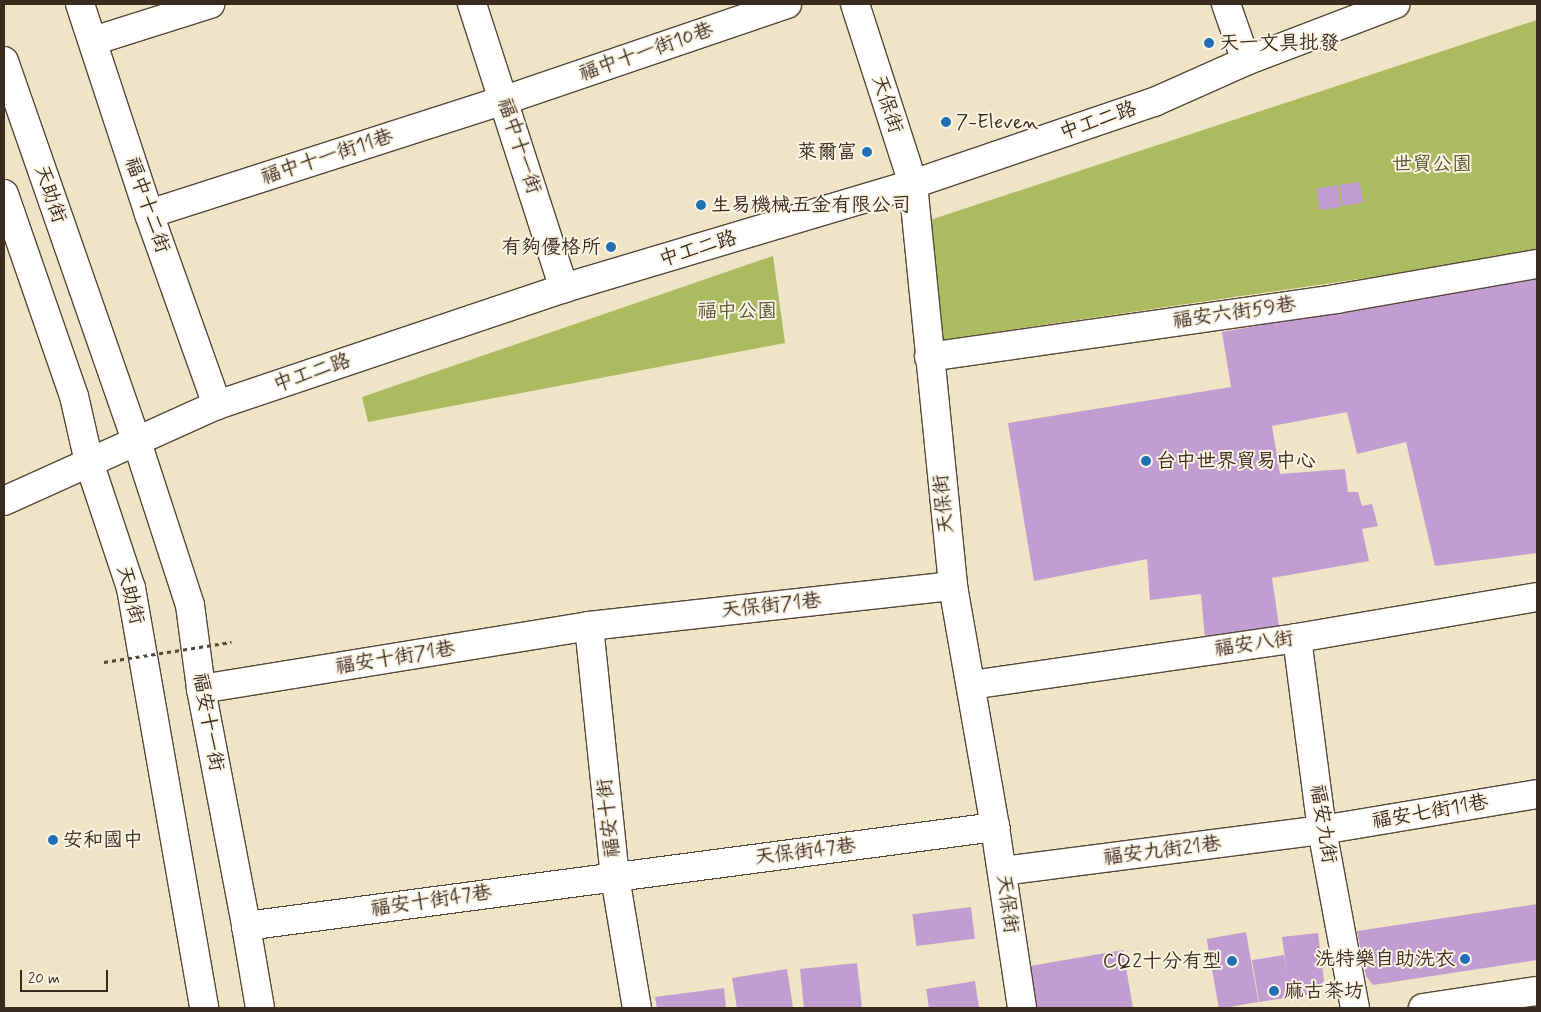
<!DOCTYPE html>
<html>
<head>
<meta charset="utf-8">
<style>
  body { margin:0 }
  #map { position:relative; width:1541px; height:1012px; overflow:hidden; background:#efe5c6; font-family:Mynerve,"LXGW WenKai TC",sans-serif }
  div>[style] { position:absolute }
  .green>* { inset:0; background:#abbc60 }
  .building>* { inset:0; background:#c29dd2; transform-origin:0 0 }
  .roads { filter:drop-shadow(1px 0 #564637) drop-shadow(-1px 0 #564637) drop-shadow(0 1px #564637) drop-shadow(0 -1px #564637) }
  .minor>* { height:28px; margin:-14px; padding:0 14px; transform-origin:14px; border-radius:14px; background:#fff }
  .path-bridge>* { height:3px; margin-top:-1.5px; transform-origin:0; background:repeating-linear-gradient(90deg,#564637 0 4px,transparent 0 8px) }
  .dots>* { width:14px; height:14px; translate:-50% -50%; box-sizing:border-box; border:2px solid #fcf5e5; border-radius:50% }
  span { translate:-50% -50%; white-space:nowrap; text-align:center; line-height:1.15; -webkit-text-stroke:4px #fcf5e5; paint-order:stroke }
  .poi-label { font-size:20px; color:#3b2a1e }
  .left { translate:0 -50%; text-align:left }
  .right { translate:-100% -50%; text-align:right }
  .street-label { font-size:20px; color:#3b2a1e }
  .park-label { font-size:20px; color:#5d5632 }
  .frame { position:absolute; inset:0; border:5px solid #3b2a1e; pointer-events:none }
  .scale { position:absolute; left:20px; top:970px; width:88px; height:22px; box-sizing:border-box; border:2px solid #3b2a1e; border-top:0; padding-left:6px; font-size:15px; line-height:18px; white-space:nowrap; color:#3b2a1e; -webkit-text-stroke:4px #fcf5e5; paint-order:stroke }
</style>
</head>
<body>
<div id="map">
  <div class="green">
    <i style="clip-path:polygon(1537px 20px,1537px 253px,940px 340px,930px 220px)"></i>
    <i style="clip-path:polygon(773px 256px,785px 343px,368px 422px,362px 397px)"></i>
  </div>
  <div class="building">
    <i style="left:1360px;top:182px;width:21px;height:21px;rotate:82deg"></i>
    <i style="left:1337px;top:185px;width:22px;height:21px;rotate:80deg"></i>
    <i style="clip-path:polygon(1537px 277px,1537px 553px,1435px 566px,1406px 442px,1357px 454px,1347px 412px,1272px 426px,1280px 474px,1345px 469px,1348px 492px,1358px 492px,1362px 506px,1372px 504px,1378px 526px,1362px 529px,1369px 561px,1272px 578px,1279px 626px,1205px 639px,1201px 594px,1150px 600px,1147px 559px,1034px 581px,1008px 423px,1231px 387px,1222px 332px)"></i>
    <i style="clip-path:polygon(1537px 904px,1537px 960px,1373px 985px,1366px 976px,1357px 931px)"></i>
    <i style="left:971px;top:907px;width:32px;height:59px;rotate:83deg"></i>
    <i style="left:1246px;top:932px;width:71px;height:40px;rotate:80deg"></i>
    <i style="clip-path:polygon(1318px 933px,1324px 981px,1313px 994px,1259px 1002px,1252px 960px,1284px 955px,1287px 973px,1282px 937px)"></i>
    <i style="clip-path:polygon(1123px 950px,1133px 1008px,1030px 1008px,1024px 967px)"></i>
    <i style="clip-path:polygon(857px 963px,862px 1008px,804px 1008px,800px 969px)"></i>
    <i style="clip-path:polygon(787px 969px,793px 1008px,737px 1008px,732px 978px)"></i>
    <i style="clip-path:polygon(975px 981px,979px 1008px,929px 1008px,926px 989px)"></i>
    <i style="clip-path:polygon(724px 988px,726px 1008px,657px 1008px,655px 997px)"></i>
  </div>
  <div class="roads">
    <div class="minor">
      <i style="left:80px;top:4px;width:221px;rotate:71.8deg"></i>
      <i style="left:149px;top:214px;width:203px;rotate:70.4deg"></i>
      <i style="left:472px;top:4px;width:299px;rotate:72.1deg"></i>
      <i style="left:855px;top:4px;width:189px;rotate:72.1deg"></i>
      <i style="left:913px;top:184px;width:404px;rotate:84.3deg"></i>
      <i style="left:953px;top:586px;width:245px;rotate:80.1deg"></i>
      <i style="left:995px;top:827px;width:183px;rotate:81.5deg"></i>
      <i style="left:1226px;top:4px;width:60px;rotate:70.7deg"></i>
      <i style="left:93px;top:41px;width:123px;rotate:-17.5deg"></i>
      <i style="left:4px;top:61px;width:404px;rotate:70.8deg"></i>
      <i style="left:137px;top:442px;width:171px;rotate:72deg"></i>
      <i style="left:190px;top:605px;width:85px;rotate:82.5deg"></i>
      <i style="left:201px;top:689px;width:241px;rotate:79.2deg"></i>
      <i style="left:246px;top:926px;width:83px;rotate:80.3deg"></i>
      <i style="left:4px;top:194px;width:214px;rotate:70.9deg"></i>
      <i style="left:74px;top:396px;width:68px;rotate:77.2deg"></i>
      <i style="left:89px;top:462px;width:133px;rotate:71.6deg"></i>
      <i style="left:131px;top:588px;width:426px;rotate:80.1deg"></i>
      <i style="left:149px;top:214px;width:374px;rotate:-17.8deg"></i>
      <i style="left:505px;top:100px;width:298px;rotate:-18.8deg"></i>
      <i style="left:929px;top:357px;width:411px;rotate:-8.1deg"></i>
      <i style="left:1336px;top:299px;width:204px;rotate:-9.9deg"></i>
      <i style="left:4px;top:501px;width:234px;rotate:-24.3deg"></i>
      <i style="left:217px;top:405px;width:366px;rotate:-18.6deg"></i>
      <i style="left:564px;top:288px;width:364px;rotate:-16.6deg"></i>
      <i style="left:913px;top:184px;width:255px;rotate:-18.8deg"></i>
      <i style="left:1154px;top:102px;width:101px;rotate:-24deg"></i>
      <i style="left:1246px;top:61px;width:160px;rotate:-20.9deg"></i>
      <i style="left:589px;top:626px;width:252px;rotate:84.1deg"></i>
      <i style="left:615px;top:877px;width:133px;rotate:80.5deg"></i>
      <i style="left:1297px;top:638px;width:194px;rotate:82.6deg"></i>
      <i style="left:1322px;top:830px;width:181px;rotate:79.5deg"></i>
      <i style="left:971px;top:685px;width:329px;rotate:-8.2deg"></i>
      <i style="left:1297px;top:638px;width:243px;rotate:-9.7deg"></i>
      <i style="left:201px;top:689px;width:393px;rotate:-9.2deg"></i>
      <i style="left:589px;top:626px;width:366px;rotate:-6.3deg"></i>
      <i style="left:1002px;top:871px;width:323px;rotate:-7.3deg"></i>
      <i style="left:1322px;top:830px;width:218px;rotate:-9.5deg"></i>
      <i style="left:246px;top:926px;width:756px;rotate:-7.53deg"></i>
      <i style="left:1423px;top:1008px;width:115px;rotate:-8.5deg"></i>
    </div>
  </div>
  <div class="path-bridge">
    <i style="left:104px;top:662px;width:129px;rotate:-8.9deg"></i>
  </div>
  <div class="dots">
    <i style="left:1209px;top:43px;background:#1f6fb2"></i>
    <i style="left:946px;top:122px;background:#1f6fb2"></i>
    <i style="left:867px;top:152px;background:#1f6fb2"></i>
    <i style="left:701px;top:205px;background:#1f6fb2"></i>
    <i style="left:611px;top:247px;background:#1f6fb2"></i>
    <i style="left:1146px;top:461px;background:#1f6fb2"></i>
    <i style="left:53px;top:840px;background:#1f6fb2"></i>
    <i style="left:1465px;top:959px;background:#1f6fb2"></i>
    <i style="left:1232px;top:961px;background:#1f6fb2"></i>
    <i style="left:1274px;top:991px;background:#1f6fb2"></i>
  </div>
  <div class="poi-label">
    <span class="left" style="left:1219px;top:43px">天一文具批發</span>
    <span class="left" style="left:956px;top:122px">7-Eleven</span>
    <span class="right" style="left:857px;top:152px">萊爾富</span>
    <span class="left" style="left:711px;top:205px">生易機械五金有限公司</span>
    <span class="right" style="left:601px;top:247px">有夠優格所</span>
    <span class="left" style="left:1156px;top:461px">台中世界貿易中心</span>
    <span class="left" style="left:63px;top:840px">安和國中</span>
    <span class="right" style="left:1455px;top:959px">洗特樂自助洗衣</span>
    <span class="right" style="left:1222px;top:961px">CQ2十分有型</span>
    <span class="left" style="left:1284px;top:991px">麻古茶坊</span>
  </div>
  <div class="street-label">
    <span style="left:646px;top:52px;rotate:-19deg">福中十一街10巷</span>
    <span style="left:887px;top:104px;rotate:72deg">天保街</span>
    <span style="left:1098px;top:121px;rotate:-19deg">中工二路</span>
    <span style="left:519px;top:146px;rotate:72deg">福中十一街</span>
    <span style="left:327px;top:157px;rotate:-18deg">福中十一街11巷</span>
    <span style="left:50px;top:194px;rotate:71deg">天助街</span>
    <span style="left:147px;top:205px;rotate:71deg">福中十二街</span>
    <span style="left:698px;top:249px;rotate:-17deg">中工二路</span>
    <span style="left:1234px;top:313px;rotate:-8deg">福安六街59巷</span>
    <span style="left:312px;top:373px;rotate:-19deg">中工二路</span>
    <span style="left:944px;top:504px;rotate:-96deg">天保街</span>
    <span style="left:130px;top:595px;rotate:76deg">天助街</span>
    <span style="left:771px;top:606px;rotate:-6deg">天保街71巷</span>
    <span style="left:1254px;top:644px;rotate:-8deg">福安八街</span>
    <span style="left:395px;top:658px;rotate:-9deg">福安十街71巷</span>
    <span style="left:208px;top:722px;rotate:80deg">福安十一街</span>
    <span style="left:1430px;top:812px;rotate:-10deg">福安七街11巷</span>
    <span style="left:609px;top:818px;rotate:-96deg">福安十街</span>
    <span style="left:1323px;top:824px;rotate:81deg">福安九街</span>
    <span style="left:1162px;top:851px;rotate:-7deg">福安九街21巷</span>
    <span style="left:805px;top:852px;rotate:-7deg">天保街47巷</span>
    <span style="left:431px;top:901px;rotate:-8deg">福安十街47巷</span>
    <span style="left:1007px;top:904px;rotate:82deg">天保街</span>
  </div>
  <div class="park-label">
    <span style="left:1432px;top:164px">世貿公園</span>
    <span style="left:737px;top:311px">福中公園</span>
  </div>
  <div class="frame"></div>
  <div class="scale">20 m</div>
</div>
</body>
</html>
